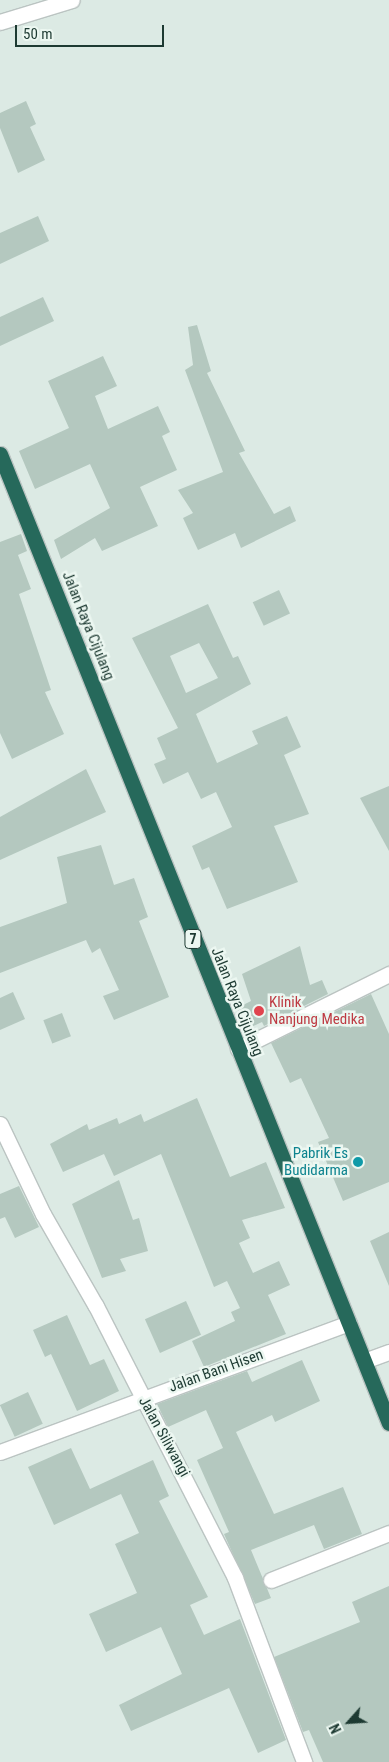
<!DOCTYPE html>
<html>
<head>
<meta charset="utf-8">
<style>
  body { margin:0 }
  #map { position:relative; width:389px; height:1762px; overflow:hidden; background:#dceae4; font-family:"Roboto Condensed",sans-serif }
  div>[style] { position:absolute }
  .building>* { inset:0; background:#b4c8bf; transform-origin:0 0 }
  .roads { filter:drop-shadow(1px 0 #bbc4c2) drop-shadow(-1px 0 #bbc4c2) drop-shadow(0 1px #bbc4c2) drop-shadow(0 -1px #bbc4c2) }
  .minor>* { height:15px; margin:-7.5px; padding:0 7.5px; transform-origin:7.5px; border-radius:7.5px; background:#fff }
  .highway>* { height:15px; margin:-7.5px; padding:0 7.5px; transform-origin:7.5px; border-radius:7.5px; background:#26695b }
  .dots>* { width:14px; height:14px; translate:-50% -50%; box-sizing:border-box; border:2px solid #ecf7f1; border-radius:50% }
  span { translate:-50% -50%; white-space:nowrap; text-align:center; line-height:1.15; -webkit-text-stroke:5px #ecf7f1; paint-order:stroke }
  .shield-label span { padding:1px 4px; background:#ecf7f1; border:1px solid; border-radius:4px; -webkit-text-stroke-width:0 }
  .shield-label { font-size:14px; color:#1d3a32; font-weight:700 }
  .street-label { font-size:15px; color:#1d3a32 }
  .health-label { font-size:15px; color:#be3a42 }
  .left { translate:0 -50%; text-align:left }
  .culture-label { font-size:15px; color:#0d838f }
  .right { translate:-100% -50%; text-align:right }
  .north { position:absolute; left:324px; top:1697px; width:50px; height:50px; -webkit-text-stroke:4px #ecf7f1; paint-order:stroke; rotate:244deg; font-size:14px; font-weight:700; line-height:20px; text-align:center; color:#1d3a32 }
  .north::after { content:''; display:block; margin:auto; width:18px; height:22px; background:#1d3a32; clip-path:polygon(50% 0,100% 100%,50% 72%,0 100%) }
  .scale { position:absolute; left:15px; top:25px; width:149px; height:22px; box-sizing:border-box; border:2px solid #1d3a32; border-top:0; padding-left:6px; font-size:15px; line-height:18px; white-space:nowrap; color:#1d3a32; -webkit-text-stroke:4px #ecf7f1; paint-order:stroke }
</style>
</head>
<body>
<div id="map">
  <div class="building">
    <i style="clip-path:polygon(26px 101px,36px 124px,30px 127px,45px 160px,18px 173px,0 128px,0 113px)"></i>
    <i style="clip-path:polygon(38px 216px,49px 241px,0 264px,0 233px)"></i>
    <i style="clip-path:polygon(43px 297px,54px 321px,0 346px,0 317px)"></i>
    <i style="clip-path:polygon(197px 325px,211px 371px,207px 373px,245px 451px,239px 453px,274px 514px,290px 506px,296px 521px,241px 548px,235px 533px,198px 550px,183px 518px,193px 513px,178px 490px,223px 472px,185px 370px,193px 365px,188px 327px)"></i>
    <i style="clip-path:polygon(103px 356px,117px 386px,95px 396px,108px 429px,158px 406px,170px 432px,162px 436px,177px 470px,140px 487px,158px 526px,102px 551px,95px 538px,61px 559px,54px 540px,110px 508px,90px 464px,35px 489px,19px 451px,69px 428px,48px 381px)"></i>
    <i style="clip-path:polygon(21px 534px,27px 551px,18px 555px,31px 589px,19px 594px,51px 690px,45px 692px,64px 734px,12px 759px,0 733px,0 542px)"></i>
    <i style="left:279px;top:590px;width:26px;height:29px;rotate:65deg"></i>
    <i style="clip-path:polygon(evenodd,208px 604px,233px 658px,238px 656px,251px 684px,196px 714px,217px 763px,258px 744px,252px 731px,287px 716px,301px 747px,284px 755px,309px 814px,274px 826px,298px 882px,227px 909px,209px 867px,202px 870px,192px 846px,232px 827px,216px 792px,201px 799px,188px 772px,163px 784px,154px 764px,166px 759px,157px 738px,178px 728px,132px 638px,208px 604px,199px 643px,218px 678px,186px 693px,170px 656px,199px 643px)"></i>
    <i style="clip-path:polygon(86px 769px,106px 812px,0 860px,0 817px)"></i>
    <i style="clip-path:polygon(389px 786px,389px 851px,360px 798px)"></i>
    <i style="clip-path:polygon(101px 845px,114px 885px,134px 878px,148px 917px,139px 921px,169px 997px,114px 1020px,103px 996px,119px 990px,100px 948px,92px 953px,86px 940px,0 973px,0 927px,67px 903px,57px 857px)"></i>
    <i style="clip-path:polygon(300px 946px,310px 985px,322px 980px,328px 994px,264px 1026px,262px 1022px,247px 1029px,237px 1008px,251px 1001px,242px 974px)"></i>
    <i style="clip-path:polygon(13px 992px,25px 1019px,0 1030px,0 998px)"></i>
    <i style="clip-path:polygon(371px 994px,389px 1034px,389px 1182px,343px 1201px,318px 1142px,329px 1138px,301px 1078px,290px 1083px,271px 1043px)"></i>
    <i style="left:62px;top:1013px;width:25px;height:20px;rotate:69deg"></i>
    <i style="clip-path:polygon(197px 1098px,230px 1177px,266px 1162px,285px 1208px,242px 1220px,250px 1238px,239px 1243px,253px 1273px,279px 1261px,290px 1285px,268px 1295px,286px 1334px,204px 1367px,192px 1341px,235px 1321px,231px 1312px,240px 1308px,227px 1281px,214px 1287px,161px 1154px,114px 1176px,104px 1154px,63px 1172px,50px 1144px,87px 1124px,89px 1130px,117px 1118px,119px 1124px,141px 1114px,144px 1122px)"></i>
    <i style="clip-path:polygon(119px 1180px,133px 1220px,139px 1218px,148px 1251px,120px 1259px,126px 1271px,102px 1278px,72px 1204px)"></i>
    <i style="clip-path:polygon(19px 1186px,39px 1227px,15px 1238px,5px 1217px,0 1219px,0 1194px)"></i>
    <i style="clip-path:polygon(389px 1232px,389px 1286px,370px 1241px)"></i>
    <i style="left:186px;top:1301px;width:37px;height:45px;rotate:66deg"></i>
    <i style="clip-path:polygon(67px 1315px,90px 1365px,104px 1359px,119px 1391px,77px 1411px,51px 1354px,45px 1357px,33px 1330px)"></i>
    <i style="clip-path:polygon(302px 1360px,320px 1401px,275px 1422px,272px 1415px,236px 1432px,274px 1514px,343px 1487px,362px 1534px,324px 1549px,314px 1525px,251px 1550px,271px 1598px,255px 1604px,224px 1534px,229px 1532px,197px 1460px,223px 1448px,206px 1410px,168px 1427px,157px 1404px,247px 1371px,252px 1382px)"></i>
    <i style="left:28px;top:1392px;width:35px;height:31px;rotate:65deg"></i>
    <i style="clip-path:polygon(71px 1448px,90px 1489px,153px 1460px,169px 1496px,159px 1501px,208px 1597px,190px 1605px,204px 1635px,240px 1619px,286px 1740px,258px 1753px,229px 1688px,131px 1731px,119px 1705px,182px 1674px,161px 1627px,106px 1652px,89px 1614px,137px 1593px,115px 1544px,139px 1533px,121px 1494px,54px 1525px,28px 1467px)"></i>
    <i style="clip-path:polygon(389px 1586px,389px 1762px,323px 1762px,309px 1730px,303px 1732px,274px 1657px,360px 1622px,352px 1602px)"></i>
  </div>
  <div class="roads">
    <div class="minor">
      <i style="left:0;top:22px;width:75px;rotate:-17deg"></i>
      <i style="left:238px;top:1049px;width:169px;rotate:-26.4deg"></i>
      <i style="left:0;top:1124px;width:100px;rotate:64.5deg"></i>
      <i style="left:43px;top:1214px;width:106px;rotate:60.1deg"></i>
      <i style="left:96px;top:1306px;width:305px;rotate:62.9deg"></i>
      <i style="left:235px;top:1578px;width:197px;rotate:69.4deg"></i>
      <i style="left:364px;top:1361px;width:27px;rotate:-20deg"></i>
      <i style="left:0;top:1452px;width:372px;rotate:-20.3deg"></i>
      <i style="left:271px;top:1580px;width:127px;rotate:-21.7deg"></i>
    </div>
    <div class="highway">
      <i style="left:0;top:454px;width:1044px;rotate:68.13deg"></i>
    </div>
  </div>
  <div class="dots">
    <i style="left:259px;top:1011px;background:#e0444e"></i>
    <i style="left:358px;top:1162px;background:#0f9aa8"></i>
  </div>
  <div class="shield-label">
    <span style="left:193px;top:939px">7</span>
  </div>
  <div class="street-label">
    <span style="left:88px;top:626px;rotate:68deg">Jalan Raya Cijulang</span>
    <span style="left:237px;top:1002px;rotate:68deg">Jalan Raya Cijulang</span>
    <span style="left:216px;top:1371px;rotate:-20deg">Jalan Bani Hisen</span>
    <span style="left:164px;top:1437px;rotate:61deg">Jalan Siliwangi</span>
  </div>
  <div class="health-label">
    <span class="left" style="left:269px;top:1011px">Klinik<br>Nanjung Medika</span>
  </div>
  <div class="culture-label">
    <span class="right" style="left:348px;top:1162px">Pabrik Es<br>Budidarma</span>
  </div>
  <div class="north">N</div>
  <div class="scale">50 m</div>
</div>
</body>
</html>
